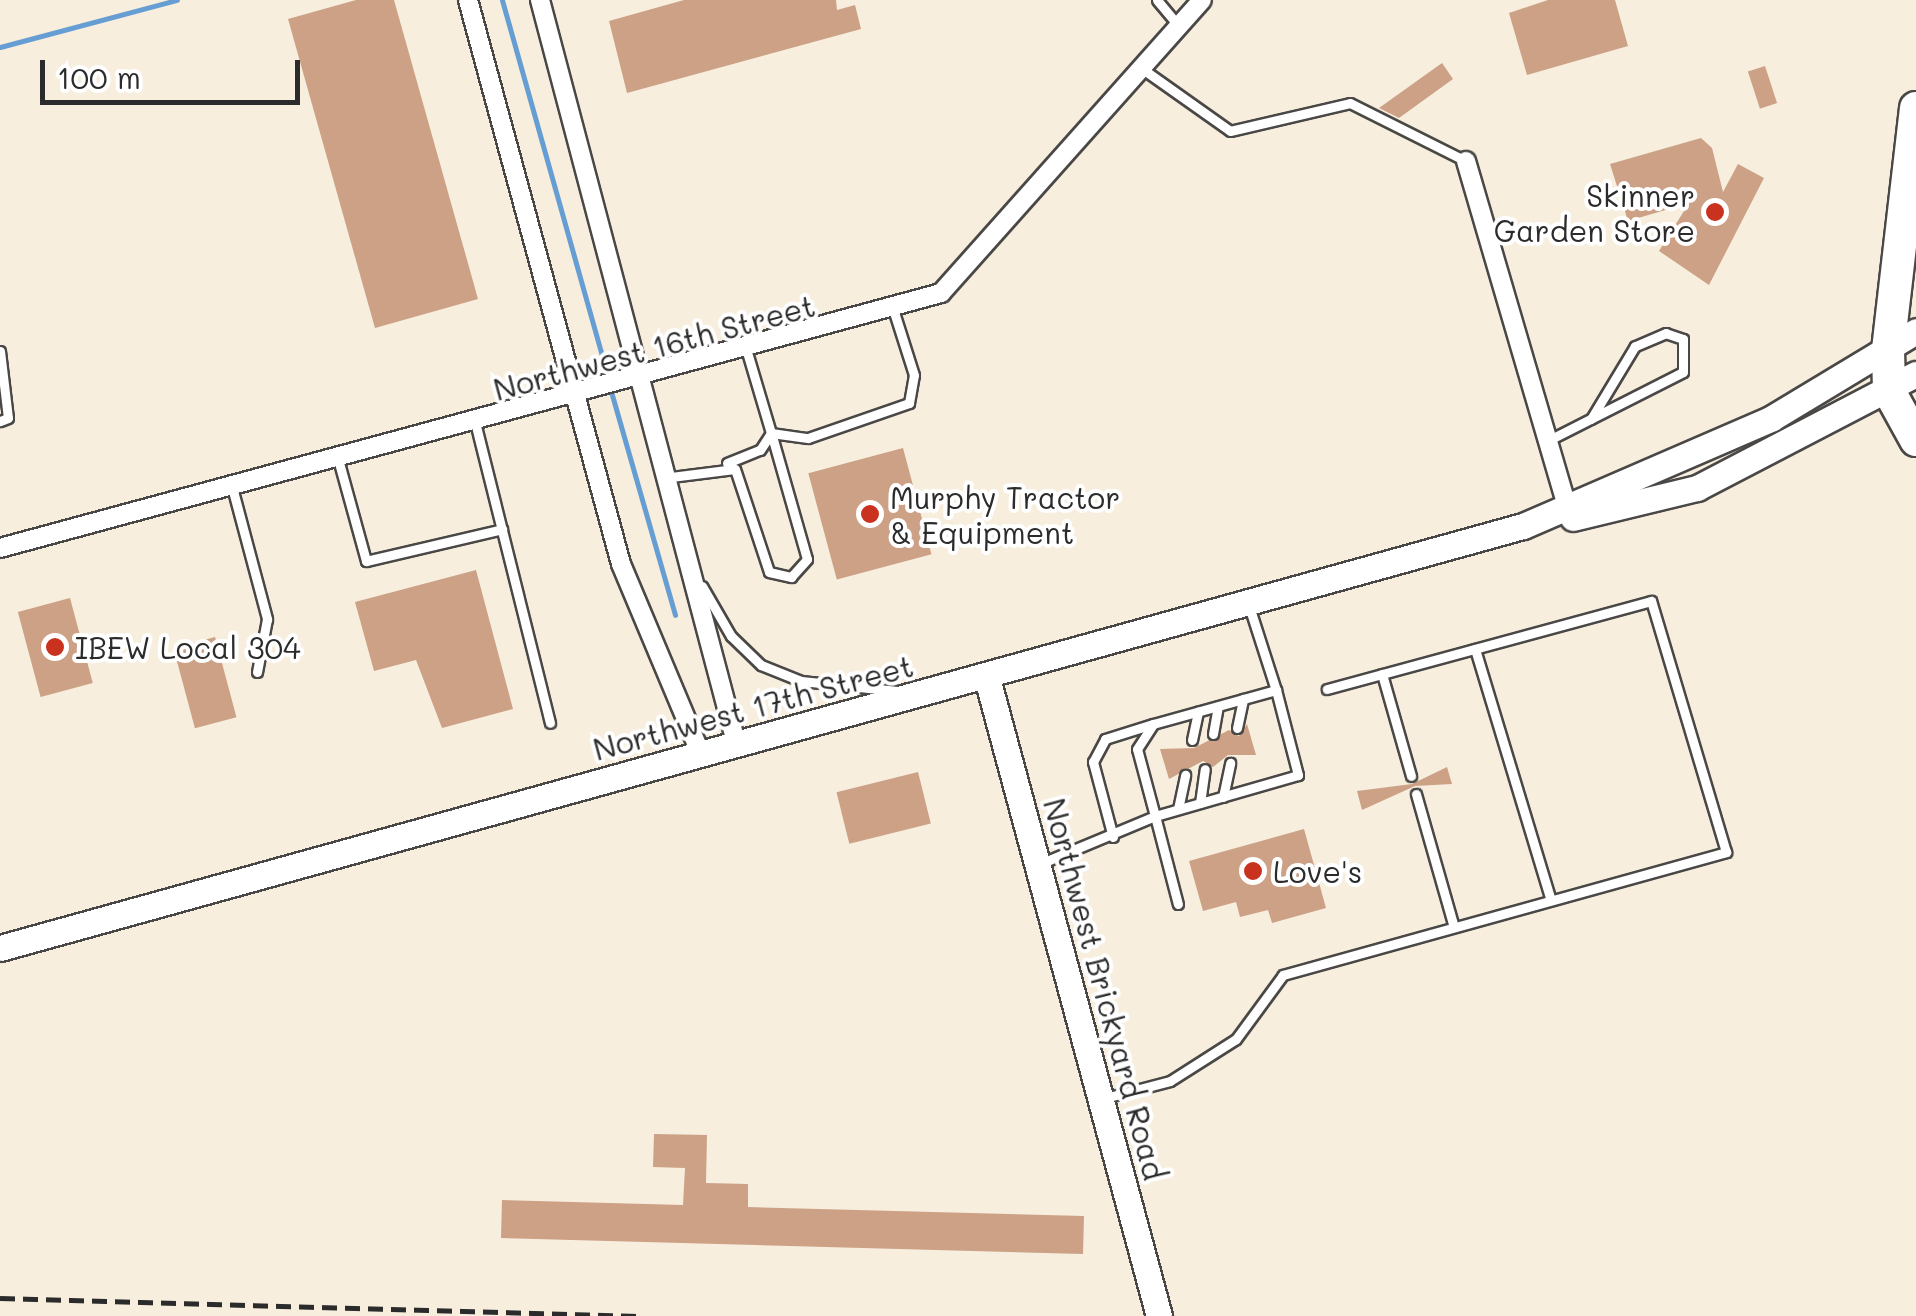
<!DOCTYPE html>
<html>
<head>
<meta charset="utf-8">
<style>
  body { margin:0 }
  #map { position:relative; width:1916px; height:1316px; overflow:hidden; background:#f7eede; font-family:Mali,sans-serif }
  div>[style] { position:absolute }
  .stream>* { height:5px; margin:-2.5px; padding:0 2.5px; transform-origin:2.5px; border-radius:2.5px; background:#669ed4 }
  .building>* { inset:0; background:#cca186; transform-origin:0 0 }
  .roads { filter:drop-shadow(2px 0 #4a4846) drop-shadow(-2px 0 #4a4846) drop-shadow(0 2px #4a4846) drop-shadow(0 -2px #4a4846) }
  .lane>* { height:9px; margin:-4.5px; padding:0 4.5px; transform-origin:4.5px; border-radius:4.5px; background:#fff }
  .street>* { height:18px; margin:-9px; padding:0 9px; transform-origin:9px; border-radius:9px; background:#fff }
  .secondary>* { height:25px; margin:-12.5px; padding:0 12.5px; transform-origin:12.5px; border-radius:12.5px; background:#fff }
  .highway>* { height:32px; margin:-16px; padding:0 16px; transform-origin:16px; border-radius:16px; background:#fff }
  .rail>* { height:5px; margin-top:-2.5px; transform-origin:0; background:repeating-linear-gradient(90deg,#2b2b2b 0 15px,transparent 0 23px) }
  .dots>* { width:28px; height:28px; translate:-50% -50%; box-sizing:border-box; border:5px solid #fff; border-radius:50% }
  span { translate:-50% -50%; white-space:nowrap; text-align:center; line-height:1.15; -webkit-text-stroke:8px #fff; paint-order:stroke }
  .poi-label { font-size:30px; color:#2b2b2b }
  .right { translate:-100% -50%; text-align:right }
  .left { translate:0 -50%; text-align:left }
  .street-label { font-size:30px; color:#2b2b2b }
  .scale { position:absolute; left:40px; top:60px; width:260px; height:45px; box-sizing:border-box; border:5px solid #2b2b2b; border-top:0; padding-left:12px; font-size:30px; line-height:35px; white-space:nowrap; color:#2b2b2b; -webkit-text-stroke:8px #fff; paint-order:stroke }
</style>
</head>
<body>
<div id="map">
  <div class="stream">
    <i style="left:502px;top:0;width:393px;rotate:74.3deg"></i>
    <i style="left:0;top:47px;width:183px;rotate:-14.9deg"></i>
    <i style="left:610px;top:388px;width:236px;rotate:74deg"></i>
  </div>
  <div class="building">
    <i style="clip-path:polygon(356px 0,394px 0,478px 299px,375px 328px,288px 19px)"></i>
    <i style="clip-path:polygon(684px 0,836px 0,837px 10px,855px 5px,861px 29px,627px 93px,609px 21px)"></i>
    <i style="clip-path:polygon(1548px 0,1615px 0,1628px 46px,1527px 75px,1509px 13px)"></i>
    <i style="clip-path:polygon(1442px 63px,1453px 79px,1399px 118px,1379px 108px)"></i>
    <i style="left:1765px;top:66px;width:39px;height:18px;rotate:72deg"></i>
    <i style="clip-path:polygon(1701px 138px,1712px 148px,1723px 192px,1738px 164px,1764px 178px,1709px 285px,1659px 251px,1689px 203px,1628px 221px,1610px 164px)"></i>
    <i style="left:903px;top:448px;width:110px;height:98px;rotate:75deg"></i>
    <i style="clip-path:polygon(476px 570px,513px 709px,442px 728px,416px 660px,374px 671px,355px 602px)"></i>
    <i style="left:70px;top:598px;width:88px;height:54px;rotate:75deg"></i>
    <i style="left:215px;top:637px;width:83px;height:43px;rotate:75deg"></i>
    <i style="clip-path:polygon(1247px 724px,1256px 755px,1228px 755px,1213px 767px,1203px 761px,1169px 779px,1160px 749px,1194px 748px,1229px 730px,1239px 736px)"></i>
    <i style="clip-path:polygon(1447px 767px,1452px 784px,1415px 786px,1362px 810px,1357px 791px,1412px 784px)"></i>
    <i style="left:918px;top:772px;width:53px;height:84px;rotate:76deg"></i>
    <i style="clip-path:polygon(1304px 829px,1326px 908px,1272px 923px,1268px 910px,1240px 917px,1236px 902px,1203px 911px,1189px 861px)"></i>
    <i style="clip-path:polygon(654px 1134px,707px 1135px,706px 1183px,748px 1184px,748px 1207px,1084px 1216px,1083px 1254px,501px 1238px,502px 1200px,683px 1205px,685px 1168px,653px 1167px)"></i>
  </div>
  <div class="roads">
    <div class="lane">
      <i style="left:1157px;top:0;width:34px;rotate:50deg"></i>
      <i style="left:1144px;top:70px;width:105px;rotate:35.3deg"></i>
      <i style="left:1230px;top:131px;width:123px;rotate:-13.1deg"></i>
      <i style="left:1350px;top:103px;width:130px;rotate:26.6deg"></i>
      <i style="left:0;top:351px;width:67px;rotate:83.2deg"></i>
      <i style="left:8px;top:418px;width:9px;rotate:159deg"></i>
      <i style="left:747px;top:352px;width:84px;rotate:73.5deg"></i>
      <i style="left:771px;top:433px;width:37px;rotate:8deg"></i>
      <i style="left:808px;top:438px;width:107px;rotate:-19.1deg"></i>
      <i style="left:909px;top:403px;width:28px;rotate:-80deg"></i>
      <i style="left:914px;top:375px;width:66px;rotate:-107.6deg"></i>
      <i style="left:475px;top:422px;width:310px;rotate:76deg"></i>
      <i style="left:1549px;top:440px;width:150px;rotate:-26.9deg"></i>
      <i style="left:1683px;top:372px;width:33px;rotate:-90deg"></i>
      <i style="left:1683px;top:339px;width:18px;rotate:-161deg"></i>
      <i style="left:1666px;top:333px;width:34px;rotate:157deg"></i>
      <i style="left:1635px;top:346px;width:85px;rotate:121.1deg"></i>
      <i style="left:338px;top:459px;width:106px;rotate:74.6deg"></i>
      <i style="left:366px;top:561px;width:140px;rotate:-13.2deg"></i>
      <i style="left:727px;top:463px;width:35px;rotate:-22deg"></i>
      <i style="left:760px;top:450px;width:20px;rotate:-57deg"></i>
      <i style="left:671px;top:477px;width:64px;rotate:-7.1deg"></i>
      <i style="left:735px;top:469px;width:108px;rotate:71.7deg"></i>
      <i style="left:769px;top:572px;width:23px;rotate:13deg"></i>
      <i style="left:791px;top:577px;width:24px;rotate:-48deg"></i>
      <i style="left:807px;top:559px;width:131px;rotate:-105.9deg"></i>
      <i style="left:232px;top:487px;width:137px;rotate:75.1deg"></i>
      <i style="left:267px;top:619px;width:54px;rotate:100.7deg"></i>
      <i style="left:702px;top:586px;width:58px;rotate:59.9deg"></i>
      <i style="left:731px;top:636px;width:42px;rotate:44deg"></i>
      <i style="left:761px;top:665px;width:43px;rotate:21.8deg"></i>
      <i style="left:801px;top:681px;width:97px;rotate:5.9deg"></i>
      <i style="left:1249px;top:606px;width:88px;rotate:72.2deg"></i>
      <i style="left:1276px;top:690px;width:88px;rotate:75.5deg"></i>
      <i style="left:1298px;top:775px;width:149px;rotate:164deg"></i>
      <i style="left:1155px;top:816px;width:69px;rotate:-105deg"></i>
      <i style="left:1137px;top:749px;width:30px;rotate:-57deg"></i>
      <i style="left:1153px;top:724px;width:128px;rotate:-15.5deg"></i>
      <i style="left:1475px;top:649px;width:262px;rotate:73.2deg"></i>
      <i style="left:1382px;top:674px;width:106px;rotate:74.1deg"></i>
      <i style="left:1237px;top:728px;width:30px;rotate:-78deg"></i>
      <i style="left:1213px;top:734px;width:28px;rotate:-80deg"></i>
      <i style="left:1192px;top:740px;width:29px;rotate:-78deg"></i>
      <i style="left:1416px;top:794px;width:138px;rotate:74.1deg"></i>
      <i style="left:1223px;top:797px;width:35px;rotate:-78deg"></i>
      <i style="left:1200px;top:803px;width:34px;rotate:-82deg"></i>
      <i style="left:1178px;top:809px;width:35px;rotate:-78deg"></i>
      <i style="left:1113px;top:837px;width:78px;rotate:-104.9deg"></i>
      <i style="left:1093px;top:762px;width:26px;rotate:-62deg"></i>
      <i style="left:1105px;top:739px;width:50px;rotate:-17.4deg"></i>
      <i style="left:1042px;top:863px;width:122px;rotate:-22.6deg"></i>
      <i style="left:1155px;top:816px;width:91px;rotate:75.4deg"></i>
      <i style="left:1101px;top:1099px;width:71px;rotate:-14.6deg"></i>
      <i style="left:1170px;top:1081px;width:78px;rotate:-32.5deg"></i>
      <i style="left:1236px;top:1039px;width:79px;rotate:-53.7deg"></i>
      <i style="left:1283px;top:975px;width:460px;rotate:-15.5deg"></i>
      <i style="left:1726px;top:852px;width:262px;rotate:-106.6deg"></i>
      <i style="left:1651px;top:601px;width:336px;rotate:164.8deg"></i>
    </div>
    <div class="street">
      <i style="left:468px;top:0;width:584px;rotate:74.82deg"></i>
      <i style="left:621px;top:564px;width:206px;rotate:67.2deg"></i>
      <i style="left:540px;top:0;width:772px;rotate:75.21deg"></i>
      <i style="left:1466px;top:161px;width:363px;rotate:73.7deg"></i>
      <i style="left:0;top:548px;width:975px;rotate:-15.16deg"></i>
      <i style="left:941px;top:293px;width:392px;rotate:-48.3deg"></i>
    </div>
    <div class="secondary">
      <i style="left:1573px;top:518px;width:128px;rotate:-13.6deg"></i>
      <i style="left:1697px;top:488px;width:247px;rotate:-27.5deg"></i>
      <i style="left:987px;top:678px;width:661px;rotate:74.91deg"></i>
      <i style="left:0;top:948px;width:1580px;rotate:-15.49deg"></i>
      <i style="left:1523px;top:526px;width:271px;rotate:-23.4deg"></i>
      <i style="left:1772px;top:418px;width:168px;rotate:-31.1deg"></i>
    </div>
    <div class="highway">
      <i style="left:1916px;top:108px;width:243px;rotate:96.6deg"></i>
      <i style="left:1888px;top:349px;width:42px;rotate:88.6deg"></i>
      <i style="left:1889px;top:391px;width:56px;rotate:61.1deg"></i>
    </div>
  </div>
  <div class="rail">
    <i style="left:0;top:1298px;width:639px;rotate:1.61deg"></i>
  </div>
  <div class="dots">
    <i style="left:1715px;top:212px;background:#c8321e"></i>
    <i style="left:870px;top:514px;background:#c8321e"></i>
    <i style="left:55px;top:647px;background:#c8321e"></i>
    <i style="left:1253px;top:871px;background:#c8321e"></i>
  </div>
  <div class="poi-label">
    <span class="right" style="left:1695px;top:212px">Skinner<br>Garden Store</span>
    <span class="left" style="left:890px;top:514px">Murphy Tractor<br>&amp; Equipment</span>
    <span class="left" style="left:75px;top:647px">IBEW Local 304</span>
    <span class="left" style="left:1273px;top:871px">Love's</span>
  </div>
  <div class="street-label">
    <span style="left:654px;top:347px;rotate:-15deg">Northwest 16th Street</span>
    <span style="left:753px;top:707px;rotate:-15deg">Northwest 17th Street</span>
    <span style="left:1105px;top:989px;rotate:75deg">Northwest Brickyard Road</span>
  </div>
  <div class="scale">100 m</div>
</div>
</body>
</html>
